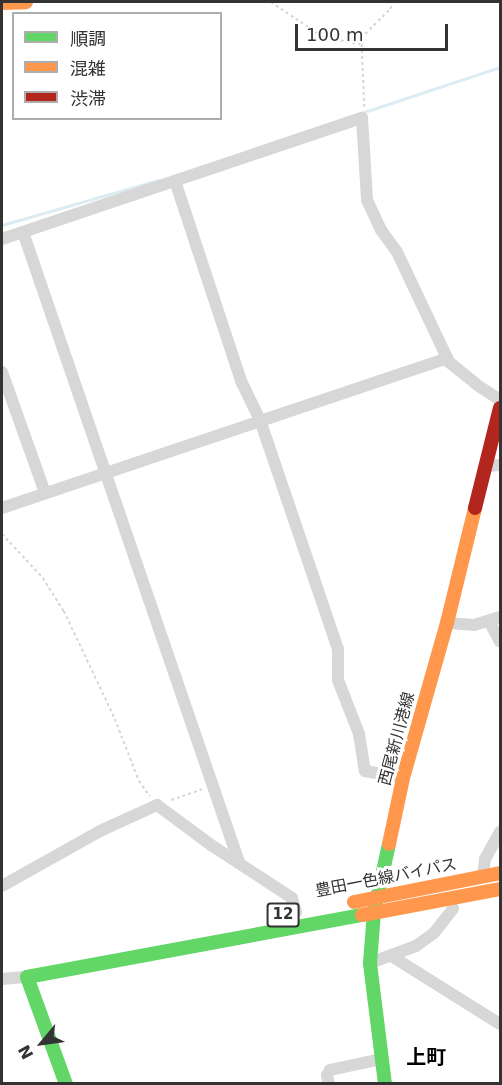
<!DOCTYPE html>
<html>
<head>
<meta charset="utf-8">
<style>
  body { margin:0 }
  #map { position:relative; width:502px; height:1085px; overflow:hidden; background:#fff; font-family:"DejaVu Sans","Noto Sans JP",sans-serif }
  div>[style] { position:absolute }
  .stream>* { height:3px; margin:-1.5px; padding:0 1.5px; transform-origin:1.5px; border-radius:1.5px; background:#ddebf3 }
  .path>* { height:1.5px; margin-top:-0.75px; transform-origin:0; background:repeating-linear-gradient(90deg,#d6d6d6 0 3px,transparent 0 6px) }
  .street>* { height:12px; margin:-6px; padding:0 6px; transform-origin:6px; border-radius:6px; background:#d7d7d7 }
  .fast>* { height:14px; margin:-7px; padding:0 7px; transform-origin:7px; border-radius:7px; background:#63d668 }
  .slow>* { height:14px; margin:-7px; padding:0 7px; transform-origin:7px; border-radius:7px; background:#ff974d }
  .jam>* { height:14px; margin:-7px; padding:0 7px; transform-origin:7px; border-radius:7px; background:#b3261e }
  span { translate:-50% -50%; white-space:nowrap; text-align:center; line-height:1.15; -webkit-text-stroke:6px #fff; paint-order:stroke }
  .shield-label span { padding:2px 4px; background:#fff; border:2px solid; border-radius:4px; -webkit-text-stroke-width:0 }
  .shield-label { font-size:15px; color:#333; font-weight:700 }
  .street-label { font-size:16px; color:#333 }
  .quarter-label { font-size:20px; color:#000; font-weight:700 }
  .frame { position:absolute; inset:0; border:3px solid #333; pointer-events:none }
  .legend { position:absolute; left:12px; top:12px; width:210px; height:108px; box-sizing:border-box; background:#fff; border:2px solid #adadad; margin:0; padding:8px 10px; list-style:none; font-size:18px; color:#333 }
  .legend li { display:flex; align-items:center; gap:12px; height:30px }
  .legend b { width:30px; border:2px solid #adadad }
  .north { position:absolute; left:12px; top:1013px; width:60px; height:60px; -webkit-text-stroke:4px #fff; paint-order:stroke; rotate:241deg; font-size:16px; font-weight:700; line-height:24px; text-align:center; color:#333 }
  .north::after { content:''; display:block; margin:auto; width:21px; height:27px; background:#333; clip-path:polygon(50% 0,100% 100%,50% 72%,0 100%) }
  .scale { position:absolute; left:295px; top:24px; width:153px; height:27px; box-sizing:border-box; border:3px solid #333; border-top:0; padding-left:8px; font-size:18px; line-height:21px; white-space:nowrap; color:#333; -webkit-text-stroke:4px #fff; paint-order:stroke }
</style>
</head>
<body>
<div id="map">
  <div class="stream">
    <i style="left:361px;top:113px;width:146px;rotate:-18.3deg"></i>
    <i style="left:2px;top:225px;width:162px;rotate:-16.1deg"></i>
  </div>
  <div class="path">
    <i style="left:271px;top:2px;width:63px;rotate:33.9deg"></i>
    <i style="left:323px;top:37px;width:38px;rotate:11deg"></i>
    <i style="left:364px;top:107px;width:69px;rotate:-92.5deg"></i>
    <i style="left:361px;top:38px;width:41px;rotate:-45deg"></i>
    <i style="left:390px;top:9px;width:8px;rotate:-67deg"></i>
    <i style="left:2px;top:534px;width:60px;rotate:47deg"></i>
    <i style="left:43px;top:578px;width:39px;rotate:58deg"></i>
    <i style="left:64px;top:611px;width:119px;rotate:64.7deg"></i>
    <i style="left:115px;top:719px;width:66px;rotate:68.8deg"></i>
    <i style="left:139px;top:781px;width:19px;rotate:54deg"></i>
    <i style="left:171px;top:800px;width:34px;rotate:-19deg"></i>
  </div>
  <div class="street">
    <i style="left:175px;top:181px;width:211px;rotate:71.7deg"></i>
    <i style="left:241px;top:381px;width:43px;rotate:64deg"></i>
    <i style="left:260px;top:420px;width:242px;rotate:71.2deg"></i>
    <i style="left:338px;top:649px;width:31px;rotate:90deg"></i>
    <i style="left:338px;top:680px;width:58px;rotate:68.7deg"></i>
    <i style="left:359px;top:734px;width:37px;rotate:81deg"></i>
    <i style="left:365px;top:771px;width:39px;rotate:10deg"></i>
    <i style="left:23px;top:232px;width:666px;rotate:71.08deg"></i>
    <i style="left:2px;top:239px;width:380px;rotate:-18.6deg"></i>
    <i style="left:362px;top:118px;width:82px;rotate:86.5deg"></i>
    <i style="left:367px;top:200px;width:33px;rotate:65deg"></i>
    <i style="left:381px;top:230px;width:27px;rotate:54deg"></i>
    <i style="left:397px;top:252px;width:122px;rotate:64.7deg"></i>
    <i style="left:449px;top:362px;width:36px;rotate:39deg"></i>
    <i style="left:477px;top:385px;width:27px;rotate:33deg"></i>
    <i style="left:2px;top:372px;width:128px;rotate:70.4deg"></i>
    <i style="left:488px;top:466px;width:12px;rotate:-5deg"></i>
    <i style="left:2px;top:508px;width:470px;rotate:-18.6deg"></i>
    <i style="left:447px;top:623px;width:27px;rotate:4deg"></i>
    <i style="left:474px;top:625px;width:27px;rotate:-17deg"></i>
    <i style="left:490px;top:623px;width:21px;rotate:62deg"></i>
    <i style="left:483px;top:876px;width:17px;rotate:-83deg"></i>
    <i style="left:485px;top:859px;width:31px;rotate:-61deg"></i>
    <i style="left:2px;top:886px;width:112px;rotate:-29.3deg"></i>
    <i style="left:100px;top:831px;width:63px;rotate:-24.5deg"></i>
    <i style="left:157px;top:805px;width:67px;rotate:36.5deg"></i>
    <i style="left:211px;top:845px;width:97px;rotate:33.2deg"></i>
    <i style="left:292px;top:898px;width:15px;rotate:74deg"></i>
    <i style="left:393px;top:957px;width:126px;rotate:32.1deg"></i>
    <i style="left:370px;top:963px;width:49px;rotate:-20.3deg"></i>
    <i style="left:416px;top:946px;width:22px;rotate:-36deg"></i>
    <i style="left:434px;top:933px;width:31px;rotate:-52deg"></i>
    <i style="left:2px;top:979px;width:25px;rotate:-5deg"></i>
    <i style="left:329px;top:1084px;width:9px;rotate:-103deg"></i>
    <i style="left:327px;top:1075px;width:6px;rotate:-59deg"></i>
    <i style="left:330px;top:1070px;width:52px;rotate:-12.2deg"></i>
  </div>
  <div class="fast">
    <i style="left:27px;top:977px;width:114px;rotate:70deg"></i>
    <i style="left:27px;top:977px;width:341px;rotate:-10.5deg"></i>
    <i style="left:385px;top:1084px;width:122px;rotate:-97.1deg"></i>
    <i style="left:370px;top:963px;width:51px;rotate:-85.5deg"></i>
    <i style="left:374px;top:912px;width:70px;rotate:-77.6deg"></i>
  </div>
  <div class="slow">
    <i style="left:2px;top:3px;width:24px;rotate:-2deg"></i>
    <i style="left:389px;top:844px;width:67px;rotate:-78deg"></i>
    <i style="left:403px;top:778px;width:161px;rotate:-74.2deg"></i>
    <i style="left:447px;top:623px;width:118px;rotate:-76.3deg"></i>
    <i style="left:354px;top:902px;width:149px;rotate:-11.2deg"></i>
    <i style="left:362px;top:915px;width:140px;rotate:-10.7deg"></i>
  </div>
  <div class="jam">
    <i style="left:475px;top:508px;width:103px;rotate:-76deg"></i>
  </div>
  <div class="shield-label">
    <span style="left:283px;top:915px">12</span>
  </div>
  <div class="street-label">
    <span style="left:397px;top:739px;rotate:-75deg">西尾新川港線</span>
    <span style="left:386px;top:878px;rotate:-11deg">豊田一色線バイパス</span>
  </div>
  <div class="quarter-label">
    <span style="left:426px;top:1057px">上町</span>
  </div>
  <div class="frame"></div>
  <ul class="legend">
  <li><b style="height:8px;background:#63d668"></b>順調</li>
  <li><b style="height:8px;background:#ff974d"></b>混雑</li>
  <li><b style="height:8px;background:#b3261e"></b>渋滞</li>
  </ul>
  <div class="north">N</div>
  <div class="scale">100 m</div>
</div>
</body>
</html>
